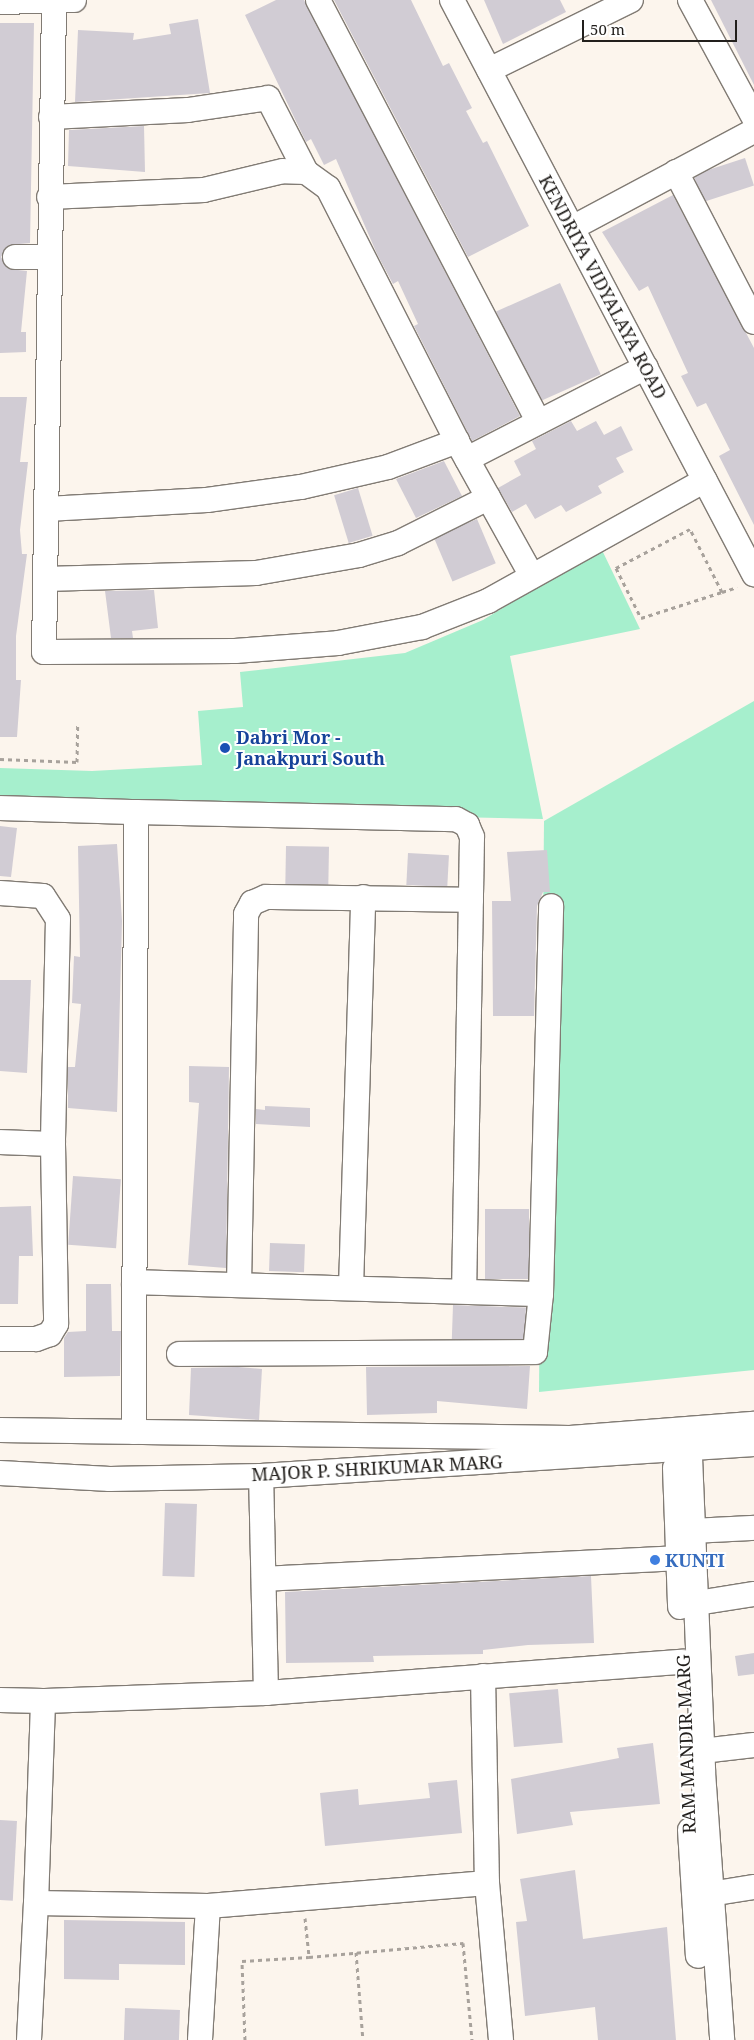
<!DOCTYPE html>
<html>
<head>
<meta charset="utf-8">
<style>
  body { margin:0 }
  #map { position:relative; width:754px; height:2040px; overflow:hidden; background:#fcf5ed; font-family:"Noto Serif",serif }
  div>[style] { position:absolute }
  .green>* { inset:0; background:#a6efcd }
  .building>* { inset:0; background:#d1ccd4; transform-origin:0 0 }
  .path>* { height:3px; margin-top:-1.5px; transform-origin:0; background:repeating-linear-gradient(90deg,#a8a29c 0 4px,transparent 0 8px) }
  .roads { filter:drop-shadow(1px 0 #817b74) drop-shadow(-1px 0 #817b74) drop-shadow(0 1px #817b74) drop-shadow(0 -1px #817b74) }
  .minor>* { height:24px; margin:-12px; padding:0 12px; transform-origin:12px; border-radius:12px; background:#fff }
  .dots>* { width:14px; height:14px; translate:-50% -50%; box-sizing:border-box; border:2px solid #fff; border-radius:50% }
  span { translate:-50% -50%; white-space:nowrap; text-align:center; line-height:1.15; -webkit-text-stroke:4px #fff; paint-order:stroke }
  .street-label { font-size:18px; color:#221f1c }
  .transit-label { font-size:18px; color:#164399; font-weight:700 }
  .left { translate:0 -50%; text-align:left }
  .shop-label { font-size:18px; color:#366cbe; font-weight:700 }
  .scale { position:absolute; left:582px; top:20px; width:155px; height:22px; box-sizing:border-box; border:2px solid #221f1c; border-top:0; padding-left:6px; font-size:15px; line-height:18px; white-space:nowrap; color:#221f1c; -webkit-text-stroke:4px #fff; paint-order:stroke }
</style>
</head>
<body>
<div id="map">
  <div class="green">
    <i style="clip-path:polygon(601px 548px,640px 629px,510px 656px,543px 819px,0 807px,0 768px,92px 771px,202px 765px,198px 711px,243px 707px,240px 672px,405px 653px,483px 620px)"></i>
    <i style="clip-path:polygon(754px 701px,754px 1370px,539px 1392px,544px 821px)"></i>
  </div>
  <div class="building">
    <i style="clip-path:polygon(276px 0,304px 0,520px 416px,472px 441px,470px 437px,414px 326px,418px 324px,398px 281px,393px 284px,377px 254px,336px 159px,324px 165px,311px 139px,306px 142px,245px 15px)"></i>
    <i style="clip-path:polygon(334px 0,411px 0,443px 66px,449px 63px,472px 108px,466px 111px,483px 143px,487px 141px,529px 226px,468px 257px)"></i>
    <i style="clip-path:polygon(484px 0,560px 0,566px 12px,503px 44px)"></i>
    <i style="clip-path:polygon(711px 0,754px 0,754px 85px)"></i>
    <i style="clip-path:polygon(198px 19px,210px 93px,75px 102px,78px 30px,134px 33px,133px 40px,171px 34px,169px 24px)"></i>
    <i style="clip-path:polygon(0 23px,34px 23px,30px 243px,9px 245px,1px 257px,9px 269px,27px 271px,21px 332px,26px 332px,26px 352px,0 353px)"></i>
    <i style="clip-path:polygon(144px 126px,145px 172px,68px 166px,69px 130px)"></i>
    <i style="left:745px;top:158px;width:29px;height:54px;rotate:72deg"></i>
    <i style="clip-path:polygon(673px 195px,754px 348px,754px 525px,719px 456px,730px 450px,706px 403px,697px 407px,681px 376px,688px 373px,648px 286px,639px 291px,602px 232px)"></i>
    <i style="left:560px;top:283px;width:100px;height:70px;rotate:66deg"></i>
    <i style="clip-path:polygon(0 397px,27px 397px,20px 462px,28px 462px,20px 530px,22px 554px,27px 554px,16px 636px,16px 680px,21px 680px,17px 737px,0 737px)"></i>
    <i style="clip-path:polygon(571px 421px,577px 431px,596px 421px,604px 435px,621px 426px,633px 450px,616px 458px,624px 472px,598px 486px,602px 493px,566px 512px,561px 505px,535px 519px,526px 504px,512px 512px,498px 488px,521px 475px,514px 461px,536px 449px,532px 441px)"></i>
    <i style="clip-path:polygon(444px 461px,462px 496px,416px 518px,396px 479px)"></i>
    <i style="left:358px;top:488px;width:50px;height:25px;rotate:73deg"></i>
    <i style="left:477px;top:519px;width:48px;height:47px;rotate:67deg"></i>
    <i style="clip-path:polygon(154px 590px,158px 628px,132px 631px,133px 638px,111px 638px,105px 591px)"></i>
    <i style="clip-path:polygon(0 826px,17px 828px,11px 877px,0 876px)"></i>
    <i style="clip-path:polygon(117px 844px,122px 921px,117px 1112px,68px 1108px,68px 1067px,75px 1067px,81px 1004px,72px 1003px,74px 956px,80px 957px,78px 846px)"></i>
    <i style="left:286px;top:846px;width:43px;height:38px;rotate:1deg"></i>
    <i style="clip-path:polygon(547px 850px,550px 892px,543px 892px,537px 906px,534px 1016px,493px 1016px,492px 901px,511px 901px,507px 852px)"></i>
    <i style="left:408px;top:853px;width:41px;height:32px;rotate:3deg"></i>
    <i style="clip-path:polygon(0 980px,31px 980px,27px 1073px,0 1071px)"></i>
    <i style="clip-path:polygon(189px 1066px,229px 1067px,226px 1268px,188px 1265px,199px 1103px,189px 1102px)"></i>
    <i style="clip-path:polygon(265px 1106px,310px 1108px,310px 1127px,256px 1124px,256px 1109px,265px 1110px)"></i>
    <i style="left:73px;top:1176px;width:48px;height:69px;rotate:4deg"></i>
    <i style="clip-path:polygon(31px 1206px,33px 1256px,19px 1256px,18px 1304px,0 1304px,0 1207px)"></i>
    <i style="left:485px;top:1209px;width:44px;height:70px"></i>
    <i style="left:270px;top:1243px;width:35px;height:28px;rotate:2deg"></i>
    <i style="clip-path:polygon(86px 1284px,111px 1284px,112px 1331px,121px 1331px,120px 1376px,64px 1377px,64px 1338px,68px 1332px,86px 1331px)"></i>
    <i style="left:453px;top:1305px;width:73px;height:34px;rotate:2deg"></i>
    <i style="clip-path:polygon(530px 1366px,527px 1409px,437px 1401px,437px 1413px,367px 1415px,366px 1367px)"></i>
    <i style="clip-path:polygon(238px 1367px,262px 1369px,259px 1420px,189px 1415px,191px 1368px)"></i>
    <i style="left:165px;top:1503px;width:32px;height:73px;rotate:2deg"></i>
    <i style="clip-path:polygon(591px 1576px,594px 1643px,528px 1645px,483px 1650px,483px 1654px,373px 1656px,374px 1662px,286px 1663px,285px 1592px)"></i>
    <i style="clip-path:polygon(754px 1653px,754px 1674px,738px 1676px,735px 1656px)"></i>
    <i style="left:558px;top:1689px;width:54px;height:49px;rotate:85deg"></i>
    <i style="clip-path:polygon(653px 1743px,660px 1804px,570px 1812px,573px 1825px,517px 1834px,511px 1779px,619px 1758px,617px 1748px)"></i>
    <i style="clip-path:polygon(457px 1780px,462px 1833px,325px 1846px,320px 1793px,358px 1789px,359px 1805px,430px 1798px,428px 1783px)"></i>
    <i style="left:0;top:1820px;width:17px;height:80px;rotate:3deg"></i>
    <i style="clip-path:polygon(575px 1870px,583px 1939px,667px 1927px,676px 2040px,598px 2040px,595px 2007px,525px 2016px,516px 1922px,527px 1921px,520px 1879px)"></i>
    <i style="clip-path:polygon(64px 1920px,185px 1922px,185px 1965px,119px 1964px,119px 1980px,64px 1979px)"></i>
    <i style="left:125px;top:2008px;width:55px;height:32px;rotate:2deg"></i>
  </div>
  <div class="path">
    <i style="left:722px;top:592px;width:71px;rotate:-116.9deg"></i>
    <i style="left:690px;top:529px;width:84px;rotate:152.2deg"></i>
    <i style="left:616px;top:568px;width:56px;rotate:63.4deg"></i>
    <i style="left:641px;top:618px;width:85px;rotate:-17.8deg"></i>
    <i style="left:722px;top:592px;width:16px;rotate:-18deg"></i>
    <i style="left:0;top:759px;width:77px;rotate:2.2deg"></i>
    <i style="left:77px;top:762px;width:39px;rotate:-89deg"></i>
    <i style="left:305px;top:1918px;width:39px;rotate:84deg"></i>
    <i style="left:309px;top:1957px;width:155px;rotate:-5.2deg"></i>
    <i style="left:463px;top:1943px;width:97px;rotate:84.7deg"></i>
    <i style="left:356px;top:1952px;width:88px;rotate:85.5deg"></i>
    <i style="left:245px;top:2040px;width:79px;rotate:-92.2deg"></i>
    <i style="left:242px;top:1961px;width:67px;rotate:-3.4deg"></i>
  </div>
  <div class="roads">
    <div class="minor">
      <i style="left:318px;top:0;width:476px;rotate:62.4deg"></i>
      <i style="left:452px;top:0;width:649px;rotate:62.25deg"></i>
      <i style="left:690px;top:0;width:134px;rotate:61.5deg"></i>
      <i style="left:0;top:2px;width:74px;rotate:-1.5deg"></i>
      <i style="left:54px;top:3px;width:649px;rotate:90.88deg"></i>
      <i style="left:44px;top:652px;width:191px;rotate:-0.3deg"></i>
      <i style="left:235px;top:651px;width:103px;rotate:-4.4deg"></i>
      <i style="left:338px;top:643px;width:86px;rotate:-10.8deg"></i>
      <i style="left:422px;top:627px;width:71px;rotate:-21.5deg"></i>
      <i style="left:488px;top:601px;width:248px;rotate:-29.1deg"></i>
      <i style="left:489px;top:70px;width:158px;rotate:-26.2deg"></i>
      <i style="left:51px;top:117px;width:137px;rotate:-2.9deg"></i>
      <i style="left:188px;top:110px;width:81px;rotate:-8.5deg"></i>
      <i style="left:268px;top:98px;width:83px;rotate:62.8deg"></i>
      <i style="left:676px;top:172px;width:169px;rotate:62.5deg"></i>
      <i style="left:572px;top:228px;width:206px;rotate:-28.1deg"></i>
      <i style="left:15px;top:257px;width:34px"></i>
      <i style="left:459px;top:445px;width:150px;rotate:60.9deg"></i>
      <i style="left:467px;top:459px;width:201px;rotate:-27.2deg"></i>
      <i style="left:47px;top:509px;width:160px;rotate:-3.2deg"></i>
      <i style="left:207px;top:500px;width:95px;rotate:-7.9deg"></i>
      <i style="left:301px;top:487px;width:89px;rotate:-12.9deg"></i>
      <i style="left:388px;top:467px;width:74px;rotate:-20.6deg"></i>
      <i style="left:457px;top:441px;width:284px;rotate:-117deg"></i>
      <i style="left:328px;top:188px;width:27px;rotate:-144deg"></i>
      <i style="left:306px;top:172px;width:23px;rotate:-178deg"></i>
      <i style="left:283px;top:171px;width:81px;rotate:166.5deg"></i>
      <i style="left:204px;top:190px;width:155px;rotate:177.4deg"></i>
      <i style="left:45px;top:579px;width:211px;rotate:-1.6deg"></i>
      <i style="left:256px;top:573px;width:105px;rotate:-9.9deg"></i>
      <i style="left:359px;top:555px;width:41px;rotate:-17.1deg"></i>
      <i style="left:398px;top:543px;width:101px;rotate:-26.6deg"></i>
      <i style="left:0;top:808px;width:136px;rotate:1.7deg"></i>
      <i style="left:0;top:893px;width:43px;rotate:4deg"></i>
      <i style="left:43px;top:896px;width:27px;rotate:57deg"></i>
      <i style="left:58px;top:919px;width:225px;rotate:91.3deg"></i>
      <i style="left:53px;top:1144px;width:180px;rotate:89deg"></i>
      <i style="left:56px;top:1324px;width:12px;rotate:121deg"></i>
      <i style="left:50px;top:1334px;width:15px;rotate:160deg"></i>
      <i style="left:36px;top:1339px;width:36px;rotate:180deg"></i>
      <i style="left:0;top:1142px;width:53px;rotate:2.2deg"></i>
      <i style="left:134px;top:1282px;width:407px;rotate:1.7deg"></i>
      <i style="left:239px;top:1285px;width:371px;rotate:-88.9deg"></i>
      <i style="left:246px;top:914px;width:13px;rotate:-61deg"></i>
      <i style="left:252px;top:903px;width:15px;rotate:-23deg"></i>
      <i style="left:266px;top:897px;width:205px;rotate:0.8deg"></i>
      <i style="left:351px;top:1288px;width:391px;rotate:-88.2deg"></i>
      <i style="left:179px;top:1354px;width:356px;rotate:-0.3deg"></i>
      <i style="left:535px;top:1352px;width:58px;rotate:-84.1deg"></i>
      <i style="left:541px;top:1294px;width:388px;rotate:-88.5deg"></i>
      <i style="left:0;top:1430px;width:570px;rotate:0.8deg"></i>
      <i style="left:570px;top:1438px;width:185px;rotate:-4.4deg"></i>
      <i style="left:134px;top:1432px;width:620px;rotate:-89.82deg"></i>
      <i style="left:136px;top:812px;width:320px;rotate:1.3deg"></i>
      <i style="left:456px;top:819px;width:13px;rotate:29deg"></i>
      <i style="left:467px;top:825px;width:13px;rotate:67deg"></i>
      <i style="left:472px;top:837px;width:454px;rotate:91deg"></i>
      <i style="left:689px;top:1433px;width:339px;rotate:87.6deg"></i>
      <i style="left:703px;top:1772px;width:269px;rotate:85.9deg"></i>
      <i style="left:675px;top:1468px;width:139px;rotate:87.9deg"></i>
      <i style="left:0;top:1473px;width:110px;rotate:3.1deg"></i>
      <i style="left:110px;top:1479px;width:151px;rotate:-1.1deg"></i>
      <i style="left:261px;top:1476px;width:494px;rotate:-3.7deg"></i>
      <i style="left:694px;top:1531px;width:60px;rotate:-2.9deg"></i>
      <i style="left:264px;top:1579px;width:415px;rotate:-2.9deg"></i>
      <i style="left:697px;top:1603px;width:58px;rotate:-9deg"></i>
      <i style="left:483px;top:1676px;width:207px;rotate:88.9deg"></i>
      <i style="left:266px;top:1693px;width:418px;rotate:-4.3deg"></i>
      <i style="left:0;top:1700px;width:43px;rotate:1.3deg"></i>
      <i style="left:702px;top:1751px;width:52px;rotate:-6.6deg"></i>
      <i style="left:690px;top:1830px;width:126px;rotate:86.4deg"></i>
      <i style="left:710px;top:1894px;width:45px;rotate:-9deg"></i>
      <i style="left:36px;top:1903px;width:202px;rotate:-88deg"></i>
      <i style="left:43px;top:1701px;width:223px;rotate:-2.1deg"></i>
      <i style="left:266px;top:1693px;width:217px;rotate:-91.3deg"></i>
      <i style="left:29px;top:2040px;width:137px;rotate:-87.1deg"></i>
      <i style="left:36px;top:1903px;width:172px;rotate:1deg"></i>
      <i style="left:208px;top:1906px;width:280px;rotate:-4.7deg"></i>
      <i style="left:487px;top:1883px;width:158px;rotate:84.9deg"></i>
      <i style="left:200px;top:2040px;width:134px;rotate:-86.6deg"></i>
    </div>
  </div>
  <div class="dots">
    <i style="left:225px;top:748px;background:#1a4fb4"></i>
    <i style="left:655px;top:1560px;background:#3f7fe0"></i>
  </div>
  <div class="street-label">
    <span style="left:603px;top:287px;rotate:62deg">KENDRIYA VIDYALAYA ROAD</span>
    <span style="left:377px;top:1468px;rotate:-3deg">MAJOR P. SHRIKUMAR MARG</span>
    <span style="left:686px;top:1744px;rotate:-92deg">RAM MANDIR MARG</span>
  </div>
  <div class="transit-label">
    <span class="left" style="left:236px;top:748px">Dabri Mor -<br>Janakpuri South</span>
  </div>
  <div class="shop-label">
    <span class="left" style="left:665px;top:1560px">KUNTI</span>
  </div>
  <div class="scale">50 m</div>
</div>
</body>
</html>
